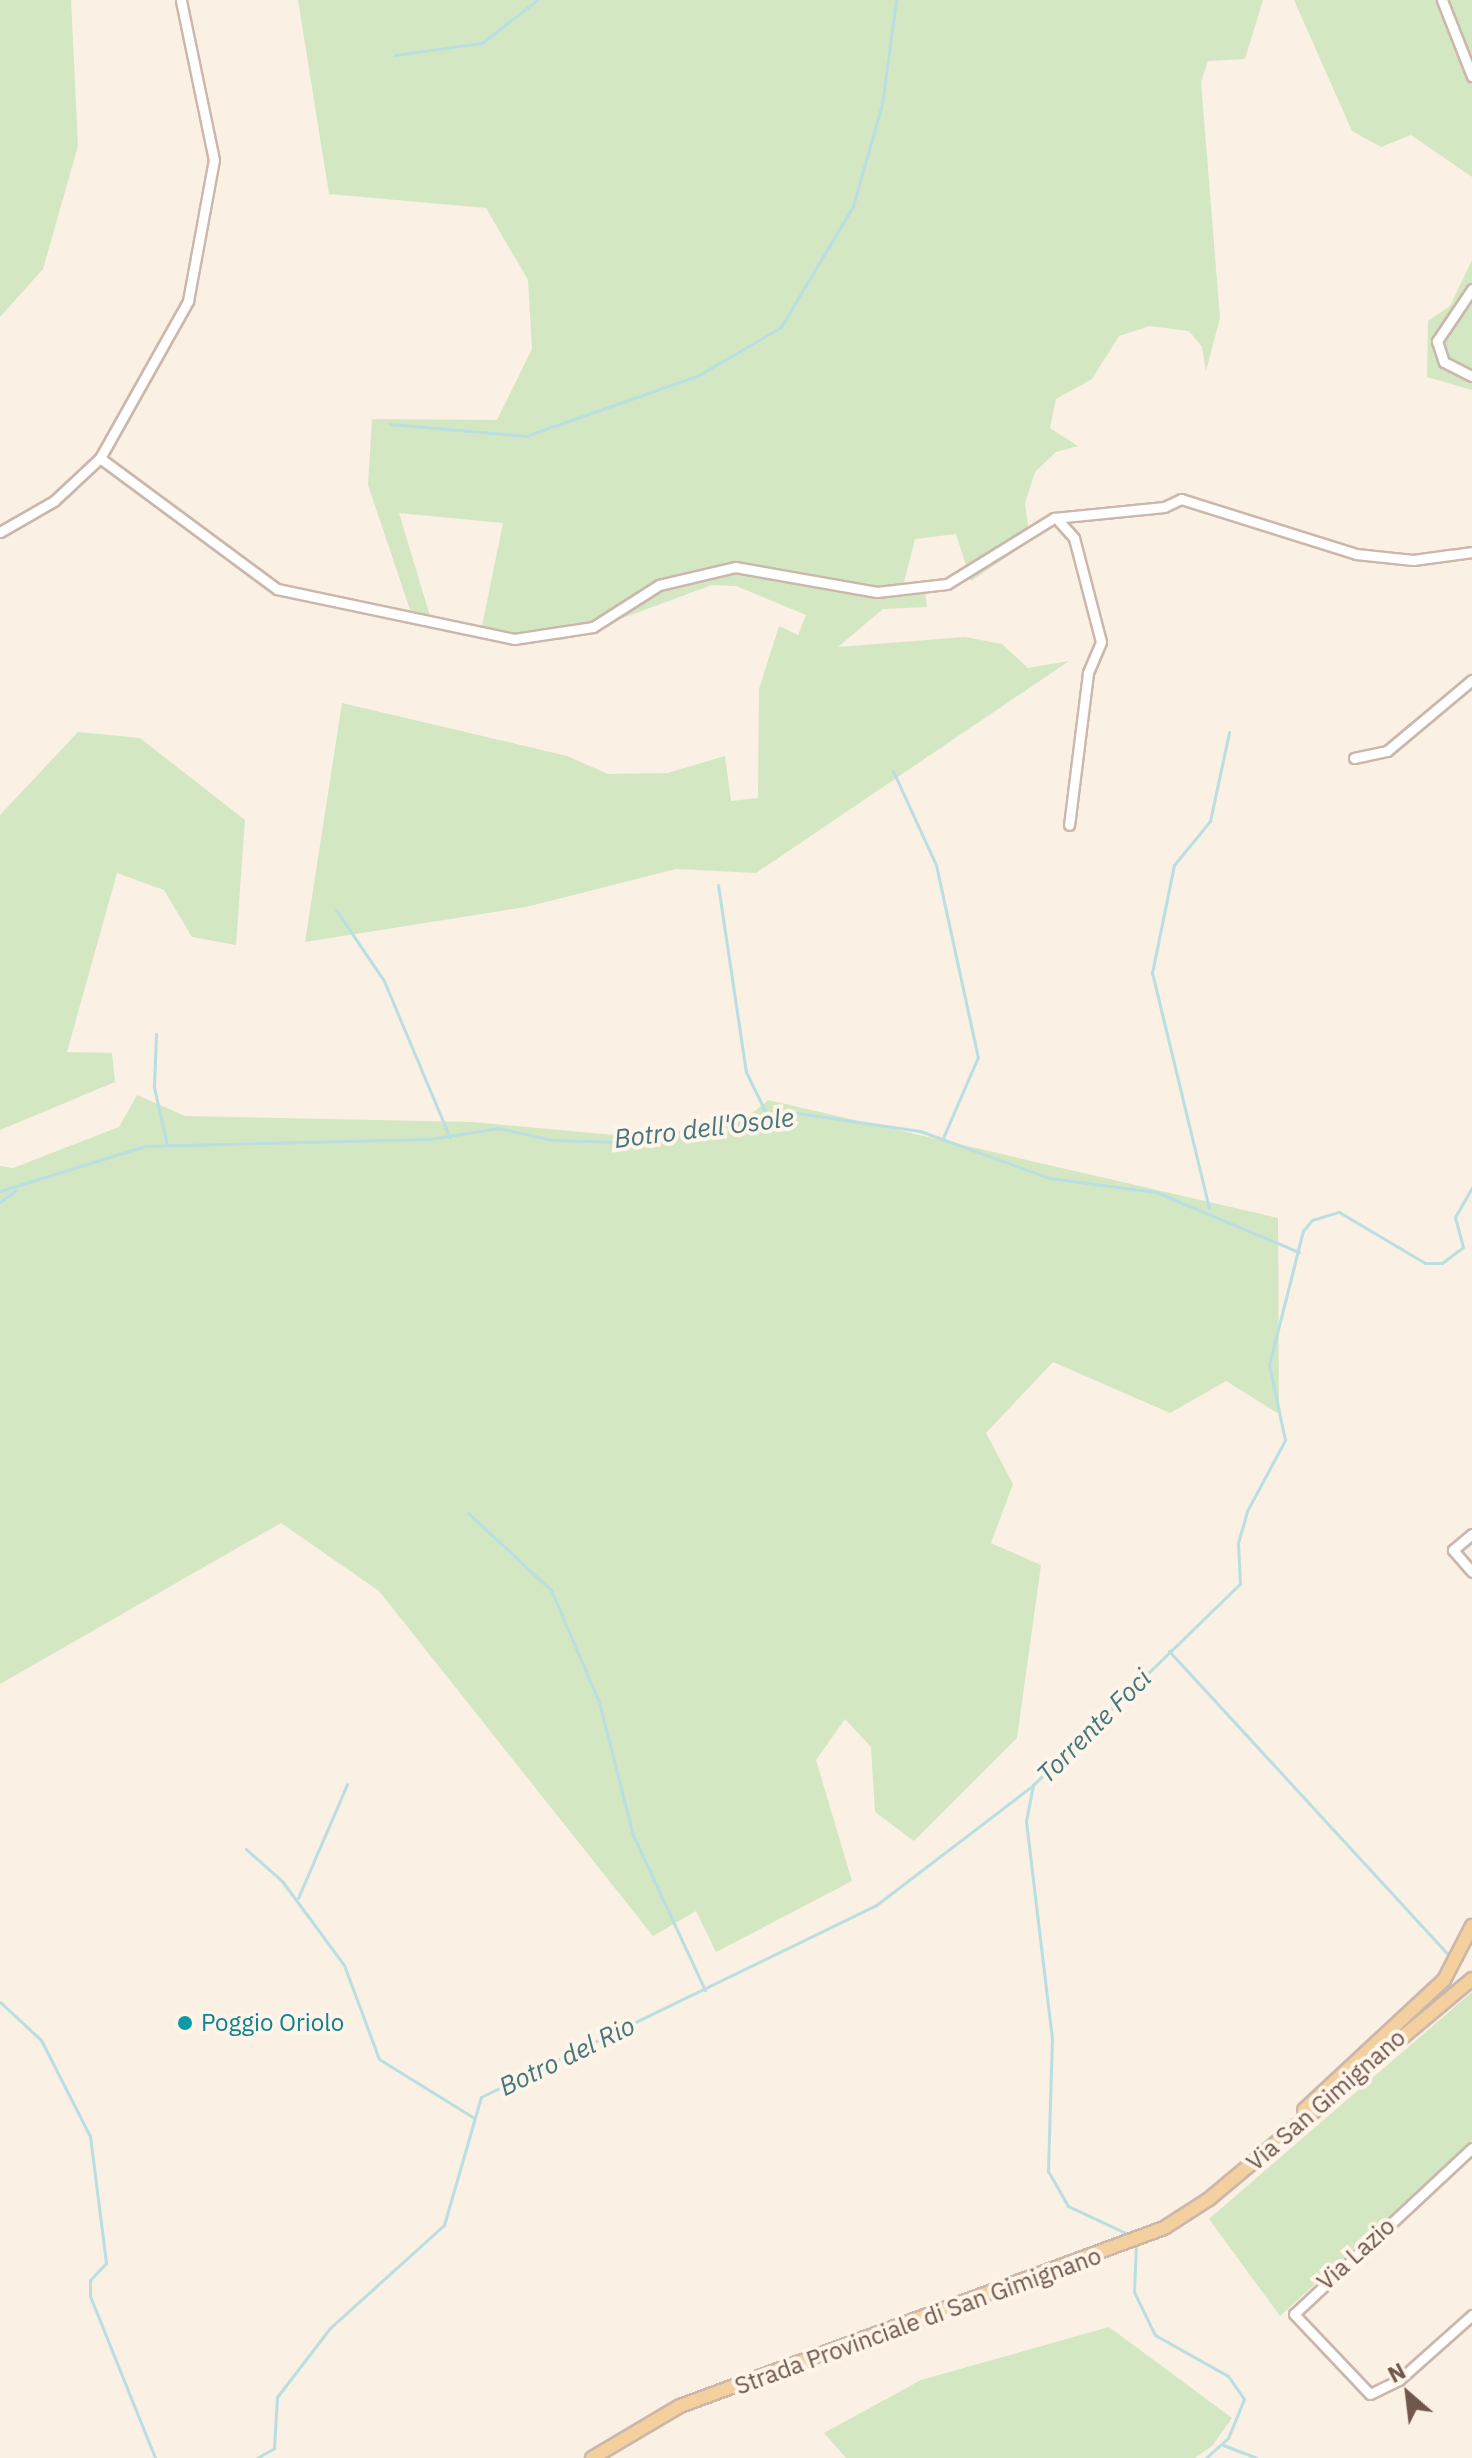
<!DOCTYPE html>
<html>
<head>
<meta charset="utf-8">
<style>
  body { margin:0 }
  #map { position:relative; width:1472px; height:2458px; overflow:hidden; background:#faf0e3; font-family:"IBM Plex Sans",sans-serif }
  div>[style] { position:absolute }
  .green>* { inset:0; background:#d4e7c3 }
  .stream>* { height:3px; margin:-1.5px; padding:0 1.5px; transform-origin:1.5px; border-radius:1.5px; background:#b9dfe2 }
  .roads { filter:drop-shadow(2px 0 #cbb7ab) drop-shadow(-2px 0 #cbb7ab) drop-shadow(0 2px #cbb7ab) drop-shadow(0 -2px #cbb7ab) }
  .minor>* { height:9px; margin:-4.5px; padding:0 4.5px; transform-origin:4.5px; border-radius:4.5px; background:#fff }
  .major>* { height:12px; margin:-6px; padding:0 6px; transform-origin:6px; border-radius:6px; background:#f5d09f }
  .dots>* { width:22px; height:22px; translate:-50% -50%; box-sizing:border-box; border:4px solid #fef4e9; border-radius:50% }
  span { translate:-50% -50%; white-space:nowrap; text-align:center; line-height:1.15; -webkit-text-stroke:8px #fef4e9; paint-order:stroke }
  .culture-label { font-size:24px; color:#0d838f }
  .left { translate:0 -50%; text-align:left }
  .street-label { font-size:24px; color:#71564b }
  .water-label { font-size:26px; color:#43777c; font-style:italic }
  .north { position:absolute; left:1368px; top:2354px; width:80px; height:80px; -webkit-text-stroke:6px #fef4e9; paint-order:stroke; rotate:332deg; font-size:22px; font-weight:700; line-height:32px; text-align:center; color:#71564b }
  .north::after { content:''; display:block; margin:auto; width:28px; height:36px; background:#71564b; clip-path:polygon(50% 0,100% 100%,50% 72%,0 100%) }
</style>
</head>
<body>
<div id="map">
  <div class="green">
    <i style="clip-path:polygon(0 0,71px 0,78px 146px,43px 269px,0 317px)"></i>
    <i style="clip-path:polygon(298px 0,1263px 0,1245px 59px,1208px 61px,1201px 82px,1220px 318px,1206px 371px,1202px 347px,1189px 331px,1150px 326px,1119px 336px,1092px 379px,1056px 399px,1050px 428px,1078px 446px,1056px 452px,1035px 472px,1025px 503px,1030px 541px,971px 581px,956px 534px,915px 539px,901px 594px,925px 591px,927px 607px,883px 609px,838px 647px,965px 637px,1002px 644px,1028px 668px,1069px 661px,756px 873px,676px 869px,526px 907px,305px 942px,342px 703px,567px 756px,608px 774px,668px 773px,725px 756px,731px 801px,758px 798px,759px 689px,779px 626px,798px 635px,806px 615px,736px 586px,712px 585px,563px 640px,480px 636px,503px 523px,399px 513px,430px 616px,410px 610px,368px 485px,372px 419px,497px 420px,532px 349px,528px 280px,486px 208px,329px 194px)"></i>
    <i style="clip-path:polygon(1294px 0,1472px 0,1472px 177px,1411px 135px,1381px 147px,1352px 131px)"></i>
    <i style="clip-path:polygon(1472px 260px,1472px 390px,1427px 377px,1428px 321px,1450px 306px)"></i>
    <i style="clip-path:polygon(78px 732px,140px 738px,245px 820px,236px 945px,192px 937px,164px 890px,117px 873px,67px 1052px,112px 1053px,115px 1082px,0 1130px,0 815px)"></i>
    <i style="clip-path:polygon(137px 1095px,185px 1116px,473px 1122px,625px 1136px,738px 1125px,768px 1100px,1278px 1218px,1279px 1414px,1226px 1381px,1170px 1413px,1053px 1362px,986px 1433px,1013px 1484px,991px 1543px,1041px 1565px,1017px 1738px,914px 1841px,875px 1812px,871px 1747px,845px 1719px,816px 1760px,852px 1881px,716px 1952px,696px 1911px,653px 1936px,379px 1591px,281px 1523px,0 1684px,0 1166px,13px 1168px,119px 1127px)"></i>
    <i style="clip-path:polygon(1472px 1992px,1472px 2141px,1280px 2316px,1209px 2219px)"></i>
    <i style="clip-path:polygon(1109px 2327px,1232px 2418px,1212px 2446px,1195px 2458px,846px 2458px,824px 2433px,921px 2380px)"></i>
  </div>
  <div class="stream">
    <i style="left:395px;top:55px;width:88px;rotate:-7.9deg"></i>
    <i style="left:482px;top:43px;width:70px;rotate:-38deg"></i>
    <i style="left:390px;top:424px;width:137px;rotate:5deg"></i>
    <i style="left:526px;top:436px;width:183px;rotate:-19.4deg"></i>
    <i style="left:699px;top:375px;width:95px;rotate:-30.3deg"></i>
    <i style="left:781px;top:327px;width:141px;rotate:-59.2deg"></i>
    <i style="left:853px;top:206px;width:106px;rotate:-74.1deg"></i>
    <i style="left:882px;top:104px;width:105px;rotate:-82.3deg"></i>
    <i style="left:893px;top:771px;width:103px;rotate:65.4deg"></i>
    <i style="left:936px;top:865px;width:197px;rotate:77.7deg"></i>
    <i style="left:978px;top:1057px;width:90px;rotate:113.4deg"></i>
    <i style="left:718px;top:885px;width:189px;rotate:81.5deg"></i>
    <i style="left:746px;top:1072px;width:50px;rotate:63.9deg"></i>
    <i style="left:336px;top:910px;width:86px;rotate:55.9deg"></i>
    <i style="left:384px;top:981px;width:170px;rotate:67.2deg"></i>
    <i style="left:156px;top:1034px;width:53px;rotate:92.2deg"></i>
    <i style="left:154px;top:1087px;width:59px;rotate:77.4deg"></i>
    <i style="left:0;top:1191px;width:152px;rotate:-17.2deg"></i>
    <i style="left:145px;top:1146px;width:284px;rotate:-1.4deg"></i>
    <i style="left:429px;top:1139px;width:71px;rotate:-8.9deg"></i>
    <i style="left:499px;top:1128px;width:54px;rotate:12.8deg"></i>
    <i style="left:552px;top:1140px;width:67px;rotate:1.7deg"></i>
    <i style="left:619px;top:1142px;width:180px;rotate:-9.3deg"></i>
    <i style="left:797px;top:1113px;width:124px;rotate:8.3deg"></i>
    <i style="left:920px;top:1131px;width:137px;rotate:20deg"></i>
    <i style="left:1049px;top:1178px;width:108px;rotate:7.5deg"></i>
    <i style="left:1156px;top:1192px;width:155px;rotate:22.8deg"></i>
    <i style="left:0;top:1202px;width:20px;rotate:-37deg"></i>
    <i style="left:1209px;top:1208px;width:242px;rotate:-103.6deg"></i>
    <i style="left:1152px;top:973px;width:110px;rotate:-78.5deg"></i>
    <i style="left:1174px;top:865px;width:57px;rotate:-50.7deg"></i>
    <i style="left:1210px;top:821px;width:91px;rotate:-77.9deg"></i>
    <i style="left:468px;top:1513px;width:113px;rotate:42.9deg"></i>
    <i style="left:551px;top:1590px;width:122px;rotate:66.8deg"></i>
    <i style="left:599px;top:1702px;width:137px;rotate:75.7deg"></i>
    <i style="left:633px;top:1835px;width:171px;rotate:65.1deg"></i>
    <i style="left:1169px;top:1651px;width:413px;rotate:47.4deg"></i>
    <i style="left:246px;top:1849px;width:48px;rotate:41.6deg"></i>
    <i style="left:282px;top:1881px;width:104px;rotate:53.6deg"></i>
    <i style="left:344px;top:1965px;width:100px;rotate:69.6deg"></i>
    <i style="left:379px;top:2059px;width:112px;rotate:31.8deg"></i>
    <i style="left:298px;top:1898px;width:124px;rotate:-66.7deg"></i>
    <i style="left:0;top:2002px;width:56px;rotate:42.8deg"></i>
    <i style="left:41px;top:2040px;width:108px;rotate:63deg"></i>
    <i style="left:90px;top:2136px;width:128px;rotate:82.8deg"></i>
    <i style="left:106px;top:2263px;width:23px;rotate:133deg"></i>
    <i style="left:90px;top:2280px;width:16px;rotate:90deg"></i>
    <i style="left:90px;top:2296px;width:175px;rotate:68.1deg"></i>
    <i style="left:1132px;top:2236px;width:71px;rotate:-154.9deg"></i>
    <i style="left:1068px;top:2206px;width:40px;rotate:-119.7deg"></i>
    <i style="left:1048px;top:2171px;width:132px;rotate:-88.3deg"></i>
    <i style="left:1052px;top:2039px;width:220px;rotate:-96.8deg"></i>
    <i style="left:1026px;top:1821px;width:37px;rotate:-79deg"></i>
    <i style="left:1033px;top:1785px;width:289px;rotate:-44.2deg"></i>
    <i style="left:1240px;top:1584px;width:41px;rotate:-92.8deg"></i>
    <i style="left:1238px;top:1543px;width:33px;rotate:-74deg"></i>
    <i style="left:1247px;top:1511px;width:81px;rotate:-61.8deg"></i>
    <i style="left:1285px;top:1440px;width:77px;rotate:-102deg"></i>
    <i style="left:1269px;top:1365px;width:138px;rotate:-75.8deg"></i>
    <i style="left:1303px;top:1231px;width:14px;rotate:-51deg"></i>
    <i style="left:1312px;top:1220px;width:28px;rotate:-17deg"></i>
    <i style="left:1339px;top:1212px;width:100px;rotate:30.7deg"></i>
    <i style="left:1425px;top:1263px;width:17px"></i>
    <i style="left:1442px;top:1263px;width:26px;rotate:-37deg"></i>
    <i style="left:1463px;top:1247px;width:31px;rotate:-105deg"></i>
    <i style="left:1455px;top:1217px;width:34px;rotate:-60deg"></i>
    <i style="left:1136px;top:2243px;width:49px;rotate:92.3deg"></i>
    <i style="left:1134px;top:2292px;width:48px;rotate:64deg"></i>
    <i style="left:1155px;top:2335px;width:84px;rotate:29.3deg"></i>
    <i style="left:1228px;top:2376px;width:28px;rotate:55deg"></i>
    <i style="left:1244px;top:2399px;width:42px;rotate:112.3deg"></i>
    <i style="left:1228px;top:2438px;width:30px;rotate:138deg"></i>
    <i style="left:1223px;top:2445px;width:36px;rotate:21deg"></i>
    <i style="left:257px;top:2458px;width:20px;rotate:-30deg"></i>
    <i style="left:274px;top:2448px;width:51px;rotate:-86.6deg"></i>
    <i style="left:277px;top:2397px;width:87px;rotate:-52.5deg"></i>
    <i style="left:330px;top:2328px;width:154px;rotate:-42.1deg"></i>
    <i style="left:444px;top:2225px;width:133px;rotate:-73.9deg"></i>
    <i style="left:481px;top:2097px;width:438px;rotate:-25.9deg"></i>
    <i style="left:875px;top:1906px;width:199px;rotate:-37.4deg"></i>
  </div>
  <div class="roads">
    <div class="minor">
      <i style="left:1442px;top:0;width:82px;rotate:68.5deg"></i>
      <i style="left:1472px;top:289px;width:63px;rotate:123.9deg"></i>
      <i style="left:1437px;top:341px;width:22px;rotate:72deg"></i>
      <i style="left:1444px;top:362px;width:31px;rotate:27deg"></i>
      <i style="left:100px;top:458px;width:220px;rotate:36.5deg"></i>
      <i style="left:277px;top:589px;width:242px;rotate:11.9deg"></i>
      <i style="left:514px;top:639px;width:80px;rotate:-8.6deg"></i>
      <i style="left:593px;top:627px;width:78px;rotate:-32.5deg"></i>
      <i style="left:659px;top:585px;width:78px;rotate:-13.3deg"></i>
      <i style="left:735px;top:567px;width:144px;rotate:10deg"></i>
      <i style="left:877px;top:592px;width:70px;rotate:-6.5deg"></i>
      <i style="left:947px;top:584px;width:126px;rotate:-31.7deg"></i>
      <i style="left:1054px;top:518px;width:111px;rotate:-5.7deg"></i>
      <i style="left:1164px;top:507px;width:19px;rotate:-25deg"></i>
      <i style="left:1181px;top:499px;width:183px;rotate:17.4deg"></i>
      <i style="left:1356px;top:554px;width:57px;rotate:6deg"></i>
      <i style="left:1413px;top:560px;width:60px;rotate:-7.7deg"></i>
      <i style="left:1057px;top:519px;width:25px;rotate:48deg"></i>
      <i style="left:1074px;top:538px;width:107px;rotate:75.4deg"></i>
      <i style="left:1101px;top:642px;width:34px;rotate:113deg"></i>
      <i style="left:1088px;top:673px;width:153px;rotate:97.1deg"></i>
      <i style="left:0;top:532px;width:62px;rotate:-29.9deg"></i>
      <i style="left:54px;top:501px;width:63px;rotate:-43.1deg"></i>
      <i style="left:100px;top:458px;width:180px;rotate:-60.7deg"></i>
      <i style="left:188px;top:301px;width:143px;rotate:-79.6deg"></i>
      <i style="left:214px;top:160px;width:163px;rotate:-101.7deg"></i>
      <i style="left:1354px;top:758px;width:34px;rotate:-12deg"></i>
      <i style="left:1387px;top:751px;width:111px;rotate:-39.9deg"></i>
      <i style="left:1472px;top:1534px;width:25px;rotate:140deg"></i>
      <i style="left:1453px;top:1550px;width:29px;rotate:49deg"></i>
      <i style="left:1472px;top:2148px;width:243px;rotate:137deg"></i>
      <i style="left:1294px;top:2314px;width:110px;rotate:46.5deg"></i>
      <i style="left:1370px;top:2394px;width:32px;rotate:-26deg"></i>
      <i style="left:1399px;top:2380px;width:98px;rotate:-41.7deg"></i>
    </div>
    <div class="major">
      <i style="left:1304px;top:2110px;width:191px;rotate:-42.9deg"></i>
      <i style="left:1444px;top:1980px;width:61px;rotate:-62.6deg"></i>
      <i style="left:592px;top:2458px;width:102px;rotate:-30.6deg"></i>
      <i style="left:680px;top:2406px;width:516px;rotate:-20.19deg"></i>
      <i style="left:1164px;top:2228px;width:54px;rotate:-32.8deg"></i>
      <i style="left:1209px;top:2199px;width:343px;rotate:-39.9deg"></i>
    </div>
  </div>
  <div class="dots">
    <i style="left:185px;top:2023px;background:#0f9aa8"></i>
  </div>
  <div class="culture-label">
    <span class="left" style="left:201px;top:2023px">Poggio Oriolo</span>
  </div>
  <div class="street-label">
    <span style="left:1326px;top:2100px;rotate:-41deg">Via San Gimignano</span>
    <span style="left:1356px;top:2254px;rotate:-42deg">Via Lazio</span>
    <span style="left:918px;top:2321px;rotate:-20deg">Strada Provinciale di San Gimignano</span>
  </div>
  <div class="water-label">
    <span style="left:704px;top:1128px;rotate:-7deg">Botro dell'Osole</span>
    <span style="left:1094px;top:1726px;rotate:-45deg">Torrente Foci</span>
    <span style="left:567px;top:2056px;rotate:-26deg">Botro del Rio</span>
  </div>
  <div class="north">N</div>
</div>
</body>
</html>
